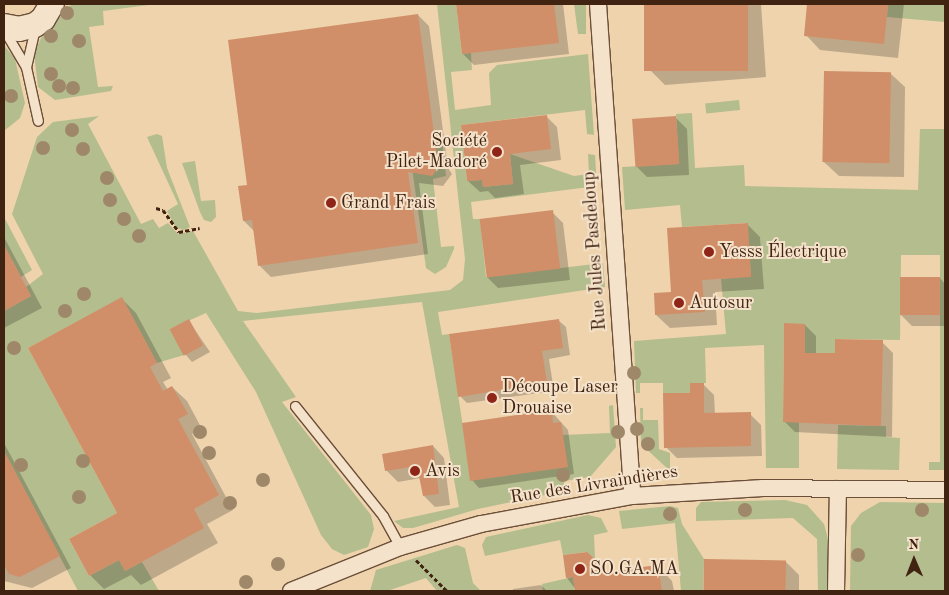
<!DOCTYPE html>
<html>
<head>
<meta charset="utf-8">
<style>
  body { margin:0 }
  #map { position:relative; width:949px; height:595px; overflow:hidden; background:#eed3ad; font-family:"Old Standard TT",serif }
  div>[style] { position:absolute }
  .green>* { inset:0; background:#b4bd8d; transform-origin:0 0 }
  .shadow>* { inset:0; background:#0003 }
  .building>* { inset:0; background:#d08f68; transform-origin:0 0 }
  .path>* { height:3px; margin-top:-1.5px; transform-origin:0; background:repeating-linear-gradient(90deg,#412312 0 4px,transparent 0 6.5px) }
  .roads { filter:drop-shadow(1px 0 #6c4f39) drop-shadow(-1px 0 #6c4f39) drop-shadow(0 1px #6c4f39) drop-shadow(0 -1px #6c4f39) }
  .lane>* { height:9px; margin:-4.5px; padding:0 4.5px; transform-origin:4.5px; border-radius:4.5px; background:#f4e2ca }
  .street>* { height:16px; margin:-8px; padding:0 8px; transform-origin:8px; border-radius:8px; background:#f4e2ca }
  .secondary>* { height:24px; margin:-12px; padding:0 12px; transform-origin:12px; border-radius:12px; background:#f4e2ca }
  .trees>* { width:14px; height:14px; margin:-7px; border-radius:50%; background:#9f8869 }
  .dots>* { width:14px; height:14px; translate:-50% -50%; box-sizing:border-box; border:2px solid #f4e2ca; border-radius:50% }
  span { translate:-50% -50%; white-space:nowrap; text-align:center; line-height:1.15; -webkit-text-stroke:4px #f4e2ca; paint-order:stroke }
  .poi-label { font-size:18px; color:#412312 }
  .right { translate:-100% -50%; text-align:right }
  .left { translate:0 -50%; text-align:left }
  .street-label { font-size:18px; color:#412312 }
  .frame { position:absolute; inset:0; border:5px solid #412312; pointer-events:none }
  .north { position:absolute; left:889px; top:535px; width:50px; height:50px; -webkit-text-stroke:4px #f4e2ca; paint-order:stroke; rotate:359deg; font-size:14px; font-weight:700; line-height:20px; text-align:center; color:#412312 }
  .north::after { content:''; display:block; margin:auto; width:18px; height:22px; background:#412312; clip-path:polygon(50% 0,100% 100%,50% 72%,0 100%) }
</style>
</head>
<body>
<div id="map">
  <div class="green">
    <i style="clip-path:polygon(72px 4px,156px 4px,103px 11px,104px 25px,89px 27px,98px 87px,113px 86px,111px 91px,55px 100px,38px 87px,34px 53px,41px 38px)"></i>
    <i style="clip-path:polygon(437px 4px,456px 4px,462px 54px,471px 53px,472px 70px,451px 72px,455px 110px,491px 105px,489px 73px,497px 65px,588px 54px,594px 135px,587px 134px,585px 110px,461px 125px,467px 181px,482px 180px,483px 187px,513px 184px,510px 154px,574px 176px,589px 174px,588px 154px,595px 155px,597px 186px,471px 202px,473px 219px,480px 219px,486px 277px,603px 263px,605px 287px,438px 312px,442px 335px,449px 334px,471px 481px,563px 435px,610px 433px,609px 406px,613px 405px,616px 447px,590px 477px,564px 481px,564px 491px,478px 509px,413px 528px,403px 528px,394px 521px,459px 507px,422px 302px,243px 321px,296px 397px,282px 402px,371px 515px,374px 529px,368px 547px,344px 555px,332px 549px,321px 535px,256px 392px,206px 313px,170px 329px,184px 355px,157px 363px,122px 298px,28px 348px,117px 513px,69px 539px,89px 576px,119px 560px,125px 571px,142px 562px,159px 591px,78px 591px,4px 451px,4px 311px,31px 296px,26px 287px,43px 274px,12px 214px,37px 137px,53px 122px,99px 116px,88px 124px,141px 224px,153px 219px,159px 228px,168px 223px,178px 234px,193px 231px,238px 311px,257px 313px,450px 290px,463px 280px,465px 259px)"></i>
    <i style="clip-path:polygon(574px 4px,586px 4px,586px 34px,578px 34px)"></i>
    <i style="clip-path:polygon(888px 4px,945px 4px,945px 22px,887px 17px)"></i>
    <i style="clip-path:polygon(4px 45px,15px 59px,25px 103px,20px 118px,4px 131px)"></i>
    <i style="left:739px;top:100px;width:10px;height:34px;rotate:84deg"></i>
    <i style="clip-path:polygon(692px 113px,695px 168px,744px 165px,745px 186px,918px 190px,920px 129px,945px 129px,945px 470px,929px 470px,929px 462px,940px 462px,940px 255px,901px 255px,900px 340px,835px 339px,835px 353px,805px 353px,805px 324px,784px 324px,783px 421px,799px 422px,799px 468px,766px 468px,764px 345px,705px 348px,706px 383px,691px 383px,691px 393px,663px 393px,663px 383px,640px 383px,640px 393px,636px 393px,634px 341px,726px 334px,721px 279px,751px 276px,747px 223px,682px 227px,680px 205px,625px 210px,622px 167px,679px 164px,676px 114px)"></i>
    <i style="clip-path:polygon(157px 134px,162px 136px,167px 168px,190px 227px,184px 230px,176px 228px,167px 211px,178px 204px,147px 137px)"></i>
    <i style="clip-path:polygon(442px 141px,446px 176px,433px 179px,441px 247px,454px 246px,454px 249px,446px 267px,435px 274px,426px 268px,409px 146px)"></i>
    <i style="clip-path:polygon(195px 161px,201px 201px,215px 200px,216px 217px,211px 222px,204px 220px,200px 212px,182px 163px)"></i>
    <i style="clip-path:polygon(4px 217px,32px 270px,21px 277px,4px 245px)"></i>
    <i style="clip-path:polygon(640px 408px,643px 408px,643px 420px,658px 420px,659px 449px,670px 453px,670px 468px,681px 470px,669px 470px,641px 444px)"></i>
    <i style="clip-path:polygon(838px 425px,886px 426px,886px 437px,900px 438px,899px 470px,837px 469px)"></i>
    <i style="clip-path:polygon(785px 500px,807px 505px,824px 524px,828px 539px,827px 591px,818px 591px,817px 539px,793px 518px,696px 521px,696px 508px,701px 502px)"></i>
    <i style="clip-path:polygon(880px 502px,945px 503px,945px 591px,850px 591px,851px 526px,861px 513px)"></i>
    <i style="clip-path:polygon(670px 506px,678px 508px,682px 524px,704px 559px,703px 591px,681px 591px,675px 523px,622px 529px,619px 511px)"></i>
    <i style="clip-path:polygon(588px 515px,601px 518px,608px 532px,594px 535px,595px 559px,586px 552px,563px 555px,560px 540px,485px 556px,482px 545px,486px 537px)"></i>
    <i style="clip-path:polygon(457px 545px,465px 548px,473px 583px,481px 591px,437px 591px,426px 578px,387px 591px,370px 591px,376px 570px)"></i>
    <i style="clip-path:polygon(573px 577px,575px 591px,543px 591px,542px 584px)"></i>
  </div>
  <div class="shadow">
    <i style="clip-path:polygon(457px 4px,563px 4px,569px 54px,474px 65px,463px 54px)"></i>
    <i style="clip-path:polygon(646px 4px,761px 4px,766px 77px,665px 85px,650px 70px)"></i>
    <i style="clip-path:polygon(809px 4px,904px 4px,898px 58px,820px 50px,806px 35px)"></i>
    <i style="clip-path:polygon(418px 15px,429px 26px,448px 168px,452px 174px,443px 186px,419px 183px,428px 254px,271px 277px,260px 266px,255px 232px,244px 221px,249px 186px)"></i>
    <i style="clip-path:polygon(890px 73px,905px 87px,904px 177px,839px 176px,824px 162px)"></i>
    <i style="clip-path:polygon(546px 116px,557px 127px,561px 160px,520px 165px,524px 194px,495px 198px,488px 191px,480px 192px,468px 181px)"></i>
    <i style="clip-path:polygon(676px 118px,687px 129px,689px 175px,647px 177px,636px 166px)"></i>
    <i style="clip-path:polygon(552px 212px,563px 223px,570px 280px,498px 288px,487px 277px)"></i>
    <i style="clip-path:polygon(747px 224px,760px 237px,764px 289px,715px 292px,717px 325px,670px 328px,656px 315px,672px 293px)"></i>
    <i style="clip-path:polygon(4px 237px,42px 308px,4px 328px)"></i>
    <i style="clip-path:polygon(940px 278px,945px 284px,945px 326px,912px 326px,901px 315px)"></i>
    <i style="clip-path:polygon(122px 299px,136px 313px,171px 378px,163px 382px,168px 390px,172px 387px,187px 401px,202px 429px,192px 434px,233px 510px,207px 524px,218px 543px,141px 585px,131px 575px,104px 589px,90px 575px,119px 514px)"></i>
    <i style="clip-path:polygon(558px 320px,566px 327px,570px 355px,549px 359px,554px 391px,467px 403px,460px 396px)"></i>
    <i style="clip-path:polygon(189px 321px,210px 352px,192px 362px,185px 354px)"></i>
    <i style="clip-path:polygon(805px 325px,816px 336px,816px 354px,836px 355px,882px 342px,893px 353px,892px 437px,795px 432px,784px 421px)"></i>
    <i style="clip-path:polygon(703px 384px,714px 395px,715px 414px,750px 414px,761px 425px,762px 456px,677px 458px,666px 447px)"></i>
    <i style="clip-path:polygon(551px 411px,568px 430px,574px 474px,479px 488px,472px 480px)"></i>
    <i style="clip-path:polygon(4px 443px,71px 568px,32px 588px,4px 581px)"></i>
    <i style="clip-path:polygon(433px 446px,444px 458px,450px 505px,435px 507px,424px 496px,421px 478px,398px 482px,387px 471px,384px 455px)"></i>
    <i style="clip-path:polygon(594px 560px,607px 573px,658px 566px,672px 581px,674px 591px,577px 591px,567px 578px)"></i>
    <i style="clip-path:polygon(705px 560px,785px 561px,799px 575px,799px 591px,704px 591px)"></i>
    <i style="clip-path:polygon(541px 585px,547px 591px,513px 591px,513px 589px)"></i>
  </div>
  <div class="building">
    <i style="clip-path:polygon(456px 4px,554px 4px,559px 43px,462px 54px)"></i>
    <i style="left:644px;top:4px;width:104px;height:67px"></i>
    <i style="clip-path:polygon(807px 4px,888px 4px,884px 44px,804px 36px)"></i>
    <i style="clip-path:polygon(418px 14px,437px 156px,442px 163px,432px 176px,408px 172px,418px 243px,258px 266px,252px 220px,243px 221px,238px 186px,247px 185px,228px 40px)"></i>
    <i style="left:824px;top:71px;width:67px;height:91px;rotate:1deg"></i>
    <i style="clip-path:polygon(547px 115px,551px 149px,510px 154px,513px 184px,483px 187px,482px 180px,467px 181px,461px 125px)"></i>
    <i style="left:676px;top:116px;width:48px;height:44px;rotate:86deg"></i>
    <i style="left:553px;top:210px;width:59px;height:74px;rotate:83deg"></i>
    <i style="clip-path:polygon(748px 223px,751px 277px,702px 280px,705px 312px,655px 315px,654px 293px,671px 292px,667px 228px)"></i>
    <i style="clip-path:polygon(4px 245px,31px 296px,4px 311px)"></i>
    <i style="left:900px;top:277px;width:40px;height:38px"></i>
    <i style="clip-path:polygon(122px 297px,157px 363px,150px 367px,163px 391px,172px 386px,188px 414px,178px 419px,219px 495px,194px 509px,204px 528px,125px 571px,119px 560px,89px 576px,69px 539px,117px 513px,28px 348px)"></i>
    <i style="left:189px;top:319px;width:30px;height:22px;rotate:62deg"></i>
    <i style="clip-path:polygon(559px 319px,563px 348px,542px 351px,547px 383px,458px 397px,449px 334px)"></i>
    <i style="clip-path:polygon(784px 323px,805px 324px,805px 353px,835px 353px,835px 339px,883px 340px,881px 426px,783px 422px)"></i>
    <i style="clip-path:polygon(690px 383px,704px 383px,704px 413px,751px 412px,751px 446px,664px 448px,663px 393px,690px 393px)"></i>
    <i style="clip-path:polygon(552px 410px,553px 423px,561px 422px,568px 467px,470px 481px,462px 423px)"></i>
    <i style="clip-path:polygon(433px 445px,439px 494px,423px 496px,417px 466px,385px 471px,382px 454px)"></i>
    <i style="clip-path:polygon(4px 451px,60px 556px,20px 577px,9px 574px,4px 565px)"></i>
    <i style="clip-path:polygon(587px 552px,595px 559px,597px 573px,658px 565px,662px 591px,575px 591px,573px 577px,566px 578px,563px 555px)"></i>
    <i style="left:704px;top:559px;width:82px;height:32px;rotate:1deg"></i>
  </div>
  <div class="path">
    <i style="left:156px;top:208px;width:7px;rotate:16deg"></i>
    <i style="left:163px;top:210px;width:27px;rotate:54deg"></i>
    <i style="left:179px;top:232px;width:21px;rotate:-11deg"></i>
    <i style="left:416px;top:560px;width:44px;rotate:45deg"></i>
  </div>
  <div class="roads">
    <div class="lane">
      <i style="left:4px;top:30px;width:43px;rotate:59.3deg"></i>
      <i style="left:26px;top:67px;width:55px;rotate:77.5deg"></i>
      <i style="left:26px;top:67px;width:40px;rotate:-77deg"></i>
      <i style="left:295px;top:406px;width:141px;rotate:51.3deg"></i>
      <i style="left:383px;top:516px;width:35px;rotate:61deg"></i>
    </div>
    <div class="street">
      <i style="left:598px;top:4px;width:493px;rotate:86deg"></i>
      <i style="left:291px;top:591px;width:118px;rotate:-22deg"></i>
      <i style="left:400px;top:547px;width:84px;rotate:-15.9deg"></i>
      <i style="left:481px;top:524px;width:154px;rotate:-10.5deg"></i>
      <i style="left:632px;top:496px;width:131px;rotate:-3.5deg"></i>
      <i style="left:763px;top:488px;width:182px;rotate:0.6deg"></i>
      <i style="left:836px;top:591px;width:102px;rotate:-88.9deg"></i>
    </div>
    <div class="secondary">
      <i style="left:4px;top:26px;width:15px;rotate:11deg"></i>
      <i style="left:19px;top:29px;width:16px;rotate:-14deg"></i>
      <i style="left:35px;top:25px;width:10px;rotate:-37deg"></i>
      <i style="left:43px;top:19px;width:17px;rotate:-59deg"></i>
    </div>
  </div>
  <div class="trees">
    <i style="left:67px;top:13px"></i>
    <i style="left:51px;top:36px"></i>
    <i style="left:79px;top:41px"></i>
    <i style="left:51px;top:74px"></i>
    <i style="left:59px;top:86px"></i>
    <i style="left:73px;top:88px"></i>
    <i style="left:11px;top:96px"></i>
    <i style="left:72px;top:130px"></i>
    <i style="left:43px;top:148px"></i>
    <i style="left:83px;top:149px"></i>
    <i style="left:107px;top:178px"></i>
    <i style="left:110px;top:200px"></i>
    <i style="left:124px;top:219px"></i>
    <i style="left:139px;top:236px"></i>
    <i style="left:84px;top:294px"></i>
    <i style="left:65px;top:311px"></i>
    <i style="left:14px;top:348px"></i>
    <i style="left:634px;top:373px"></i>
    <i style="left:637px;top:429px"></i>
    <i style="left:200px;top:432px"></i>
    <i style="left:618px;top:432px"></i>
    <i style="left:648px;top:444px"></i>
    <i style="left:209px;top:453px"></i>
    <i style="left:83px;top:461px"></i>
    <i style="left:21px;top:465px"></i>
    <i style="left:563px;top:475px"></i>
    <i style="left:263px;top:480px"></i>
    <i style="left:79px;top:497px"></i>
    <i style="left:230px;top:503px"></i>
    <i style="left:745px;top:510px"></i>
    <i style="left:922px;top:510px"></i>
    <i style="left:670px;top:514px"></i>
    <i style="left:858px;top:555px"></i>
    <i style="left:278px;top:564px"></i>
    <i style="left:246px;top:582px"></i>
  </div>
  <div class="dots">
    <i style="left:497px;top:152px;background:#8f2418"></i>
    <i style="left:331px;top:203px;background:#8f2418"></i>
    <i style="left:709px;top:252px;background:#8f2418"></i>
    <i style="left:679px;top:303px;background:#8f2418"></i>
    <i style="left:492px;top:398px;background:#8f2418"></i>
    <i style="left:415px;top:471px;background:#8f2418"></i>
    <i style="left:580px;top:569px;background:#8f2418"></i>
  </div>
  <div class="poi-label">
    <span class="right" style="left:487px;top:152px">Société<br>Pilet-Madoré</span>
    <span class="left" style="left:341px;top:203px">Grand Frais</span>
    <span class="left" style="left:719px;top:252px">Yesss Électrique</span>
    <span class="left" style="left:689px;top:303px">Autosur</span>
    <span class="left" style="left:502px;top:398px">Découpe Laser<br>Drouaise</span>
    <span class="left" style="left:425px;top:471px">Avis</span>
    <span class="left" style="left:590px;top:569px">SO.GA.MA</span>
  </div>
  <div class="street-label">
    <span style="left:595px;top:251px;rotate:-94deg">Rue Jules Pasdeloup</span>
    <span style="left:594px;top:485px;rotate:-9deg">Rue des Livraindières</span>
  </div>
  <div class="frame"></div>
  <div class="north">N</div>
</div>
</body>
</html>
